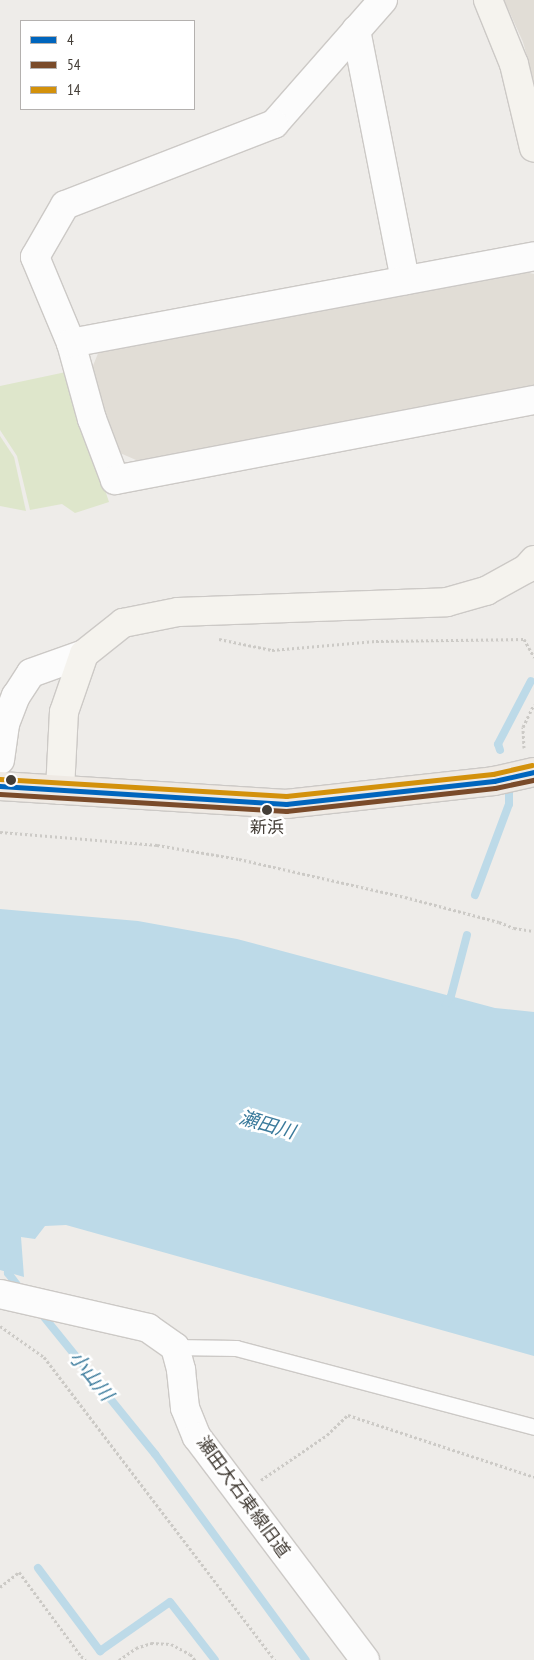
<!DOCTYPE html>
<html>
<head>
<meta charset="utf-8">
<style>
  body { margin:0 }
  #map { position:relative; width:534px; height:1660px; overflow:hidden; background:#eeece9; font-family:"PT Sans Narrow","Noto Sans JP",sans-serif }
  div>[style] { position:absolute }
  .residential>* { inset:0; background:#e1ddd6 }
  .green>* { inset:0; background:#dee6cb }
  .water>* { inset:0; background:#bddae8 }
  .stream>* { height:8px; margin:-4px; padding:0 4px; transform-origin:4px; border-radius:4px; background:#bddae8 }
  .path>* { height:3px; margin-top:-1.5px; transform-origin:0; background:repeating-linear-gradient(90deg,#cccac6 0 2.5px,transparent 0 5px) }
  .roads { filter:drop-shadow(1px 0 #ccc9c6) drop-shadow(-1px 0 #ccc9c6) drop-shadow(0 1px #ccc9c6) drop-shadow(0 -1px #ccc9c6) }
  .lane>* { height:15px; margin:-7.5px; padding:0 7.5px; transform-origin:7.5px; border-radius:7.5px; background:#fcfcfc }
  .street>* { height:28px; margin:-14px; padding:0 14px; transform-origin:14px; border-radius:14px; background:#fcfcfc }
  .secondary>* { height:28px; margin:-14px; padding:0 14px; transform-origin:14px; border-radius:14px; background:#f5f3ee }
  .primary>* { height:28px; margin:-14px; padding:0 14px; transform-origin:14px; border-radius:14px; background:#efeae4 }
  .bus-1>* { height:5px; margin:-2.5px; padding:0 2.5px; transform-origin:2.5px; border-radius:2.5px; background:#0065bd }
  .bus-2>* { height:5px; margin:-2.5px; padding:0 2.5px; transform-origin:2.5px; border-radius:2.5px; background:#7a4b2a }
  .bus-3>* { height:5px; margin:-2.5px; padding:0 2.5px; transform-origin:2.5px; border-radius:2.5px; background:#d3910b }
  .dots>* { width:14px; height:14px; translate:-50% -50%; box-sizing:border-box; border:2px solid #fff; border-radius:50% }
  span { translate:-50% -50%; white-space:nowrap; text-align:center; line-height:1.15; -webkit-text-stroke:5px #fff; paint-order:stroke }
  .bus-label { font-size:17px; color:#433d36 }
  .street-label { font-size:18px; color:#433d36 }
  .water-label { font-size:19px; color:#3a7a9b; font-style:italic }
  .legend { position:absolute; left:20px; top:20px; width:175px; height:90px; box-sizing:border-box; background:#fff; border:1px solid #b4b1af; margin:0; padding:6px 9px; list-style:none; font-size:15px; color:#433d36 }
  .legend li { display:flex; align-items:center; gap:10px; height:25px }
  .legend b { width:25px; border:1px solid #b4b1af }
</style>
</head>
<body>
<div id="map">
  <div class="residential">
    <i style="clip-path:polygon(504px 0,534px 0,534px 82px,523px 42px)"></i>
    <i style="clip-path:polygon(520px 271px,534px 274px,534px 391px,143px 463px,120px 453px,90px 373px,99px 351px)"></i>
  </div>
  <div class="green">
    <i style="clip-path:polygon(66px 372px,109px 502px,75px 513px,62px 504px,30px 510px,17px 456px,0 430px,0 386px)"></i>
    <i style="clip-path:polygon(0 436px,14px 457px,26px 511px,0 506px)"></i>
  </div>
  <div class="water">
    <i style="clip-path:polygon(0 909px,138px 921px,237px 939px,495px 1008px,534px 1012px,534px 1356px,66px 1225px,45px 1226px,35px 1239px,21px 1237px,24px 1277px,0 1270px)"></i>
  </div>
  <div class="stream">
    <i style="left:500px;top:750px;width:6px;rotate:-108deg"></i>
    <i style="left:498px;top:744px;width:71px;rotate:-62.4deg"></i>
    <i style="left:475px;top:895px;width:97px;rotate:-69.5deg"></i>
    <i style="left:509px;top:804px;width:13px;rotate:-90deg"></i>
    <i style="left:446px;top:1004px;width:9px;rotate:-58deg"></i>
    <i style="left:451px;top:996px;width:63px;rotate:-75.3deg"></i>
    <i style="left:8px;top:1263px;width:10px;rotate:90deg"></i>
    <i style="left:8px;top:1273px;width:21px;rotate:53deg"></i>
    <i style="left:40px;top:1312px;width:183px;rotate:51deg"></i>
    <i style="left:155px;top:1454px;width:255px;rotate:53.8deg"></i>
    <i style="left:38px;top:1568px;width:104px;rotate:53.2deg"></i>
    <i style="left:100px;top:1651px;width:85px;rotate:-35deg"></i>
    <i style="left:170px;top:1602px;width:73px;rotate:52.2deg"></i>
  </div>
  <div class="path">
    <i style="left:219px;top:639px;width:54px;rotate:11.7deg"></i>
    <i style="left:272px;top:650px;width:104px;rotate:-4.9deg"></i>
    <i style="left:376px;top:641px;width:148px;rotate:-0.8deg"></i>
    <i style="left:524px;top:639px;width:21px;rotate:61deg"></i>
    <i style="left:524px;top:748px;width:21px;rotate:-93deg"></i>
    <i style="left:523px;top:727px;width:25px;rotate:-64deg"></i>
    <i style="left:0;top:832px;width:158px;rotate:4.7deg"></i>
    <i style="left:157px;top:845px;width:83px;rotate:9.7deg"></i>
    <i style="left:239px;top:859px;width:170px;rotate:12.9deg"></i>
    <i style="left:405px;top:897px;width:97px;rotate:14.9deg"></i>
    <i style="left:499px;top:922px;width:16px;rotate:22deg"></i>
    <i style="left:514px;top:928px;width:20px;rotate:9deg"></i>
    <i style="left:0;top:1326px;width:54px;rotate:35.2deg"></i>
    <i style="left:44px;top:1357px;width:381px;rotate:52.7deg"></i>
    <i style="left:261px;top:1480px;width:80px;rotate:-34.3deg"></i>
    <i style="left:327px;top:1435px;width:29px;rotate:-44deg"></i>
    <i style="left:348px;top:1415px;width:196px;rotate:18.4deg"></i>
    <i style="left:0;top:1587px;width:24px;rotate:-38deg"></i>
    <i style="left:19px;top:1572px;width:104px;rotate:53.6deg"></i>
    <i style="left:81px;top:1656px;width:6px;rotate:39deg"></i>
    <i style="left:119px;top:1660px;width:21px;rotate:-35deg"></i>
    <i style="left:136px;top:1648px;width:16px;rotate:-18deg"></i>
    <i style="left:151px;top:1643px;width:20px;rotate:3deg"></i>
    <i style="left:171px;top:1644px;width:21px;rotate:28deg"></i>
    <i style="left:190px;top:1654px;width:8px;rotate:50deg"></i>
  </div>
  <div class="roads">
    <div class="lane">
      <i style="left:175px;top:1347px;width:61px;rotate:0.9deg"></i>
      <i style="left:236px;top:1348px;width:308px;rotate:14.8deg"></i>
    </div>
    <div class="street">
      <i style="left:383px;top:0;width:165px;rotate:131.3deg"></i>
      <i style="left:274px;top:124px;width:224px;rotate:158.8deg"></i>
      <i style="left:65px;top:205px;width:60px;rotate:120deg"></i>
      <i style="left:35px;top:257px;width:93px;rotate:67.3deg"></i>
      <i style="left:71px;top:343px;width:79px;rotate:74.6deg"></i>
      <i style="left:92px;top:419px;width:65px;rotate:69.3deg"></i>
      <i style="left:115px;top:480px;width:427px;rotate:-10.8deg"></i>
      <i style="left:356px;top:30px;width:255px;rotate:78.9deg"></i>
      <i style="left:71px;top:343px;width:471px;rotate:-10.6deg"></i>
      <i style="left:0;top:760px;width:36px;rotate:-82deg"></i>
      <i style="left:5px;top:724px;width:30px;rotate:-69deg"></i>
      <i style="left:16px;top:696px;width:27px;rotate:-57deg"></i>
      <i style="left:31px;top:673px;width:56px;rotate:-19.7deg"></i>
      <i style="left:0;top:1294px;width:152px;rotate:12.9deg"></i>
      <i style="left:148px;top:1328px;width:33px;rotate:35deg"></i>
      <i style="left:175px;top:1347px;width:24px;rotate:75deg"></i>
      <i style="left:181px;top:1370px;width:38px;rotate:84deg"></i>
      <i style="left:185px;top:1408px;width:31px;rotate:68deg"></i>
      <i style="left:197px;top:1437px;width:279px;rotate:53deg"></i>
    </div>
    <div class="secondary">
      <i style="left:488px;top:0;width:69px;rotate:67.9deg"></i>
      <i style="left:514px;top:64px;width:86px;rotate:76.6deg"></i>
      <i style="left:60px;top:790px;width:78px;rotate:-87.1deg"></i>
      <i style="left:64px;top:712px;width:61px;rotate:-71deg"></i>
      <i style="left:84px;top:654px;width:50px;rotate:-38.5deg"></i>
      <i style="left:123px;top:623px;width:56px;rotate:-11.3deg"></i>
      <i style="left:178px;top:612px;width:269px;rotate:-2.1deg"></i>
      <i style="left:447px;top:602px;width:41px;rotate:-15.8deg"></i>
      <i style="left:486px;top:591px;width:46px;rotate:-28.8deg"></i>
      <i style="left:526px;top:569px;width:12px;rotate:-48deg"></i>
    </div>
    <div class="primary">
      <i style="left:0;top:786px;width:287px;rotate:3.6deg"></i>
      <i style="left:286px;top:804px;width:209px;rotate:-6.3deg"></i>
      <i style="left:494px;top:781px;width:41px;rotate:-12.7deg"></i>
    </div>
  </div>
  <div class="bus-1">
    <i style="left:0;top:786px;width:287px;rotate:3.6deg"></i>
    <i style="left:286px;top:804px;width:209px;rotate:-6.3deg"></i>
    <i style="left:494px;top:781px;width:41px;rotate:-12.7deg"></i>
  </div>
  <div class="bus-2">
    <i style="left:0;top:794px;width:287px;rotate:3.4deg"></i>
    <i style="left:286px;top:811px;width:210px;rotate:-6.3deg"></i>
    <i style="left:495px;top:788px;width:40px;rotate:-12deg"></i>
  </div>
  <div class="bus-3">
    <i style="left:0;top:779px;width:287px;rotate:3.4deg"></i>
    <i style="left:286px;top:796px;width:208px;rotate:-6.1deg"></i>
    <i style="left:493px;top:774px;width:40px;rotate:-13deg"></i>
  </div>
  <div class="dots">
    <i style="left:11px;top:780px;background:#433d36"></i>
    <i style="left:267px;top:810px;background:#433d36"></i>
  </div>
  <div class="bus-label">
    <span style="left:267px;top:828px">新浜</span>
  </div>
  <div class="street-label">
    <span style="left:243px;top:1497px;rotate:54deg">瀬田大石東線旧道</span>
  </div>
  <div class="water-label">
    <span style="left:267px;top:1125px;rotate:16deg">瀬田川</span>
    <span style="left:91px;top:1376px;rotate:51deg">小山川</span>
  </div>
  <ul class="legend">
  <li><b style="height:6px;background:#0065bd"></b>4</li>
  <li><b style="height:6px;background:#7a4b2a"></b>54</li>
  <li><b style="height:6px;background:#d3910b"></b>14</li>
  </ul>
</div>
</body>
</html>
